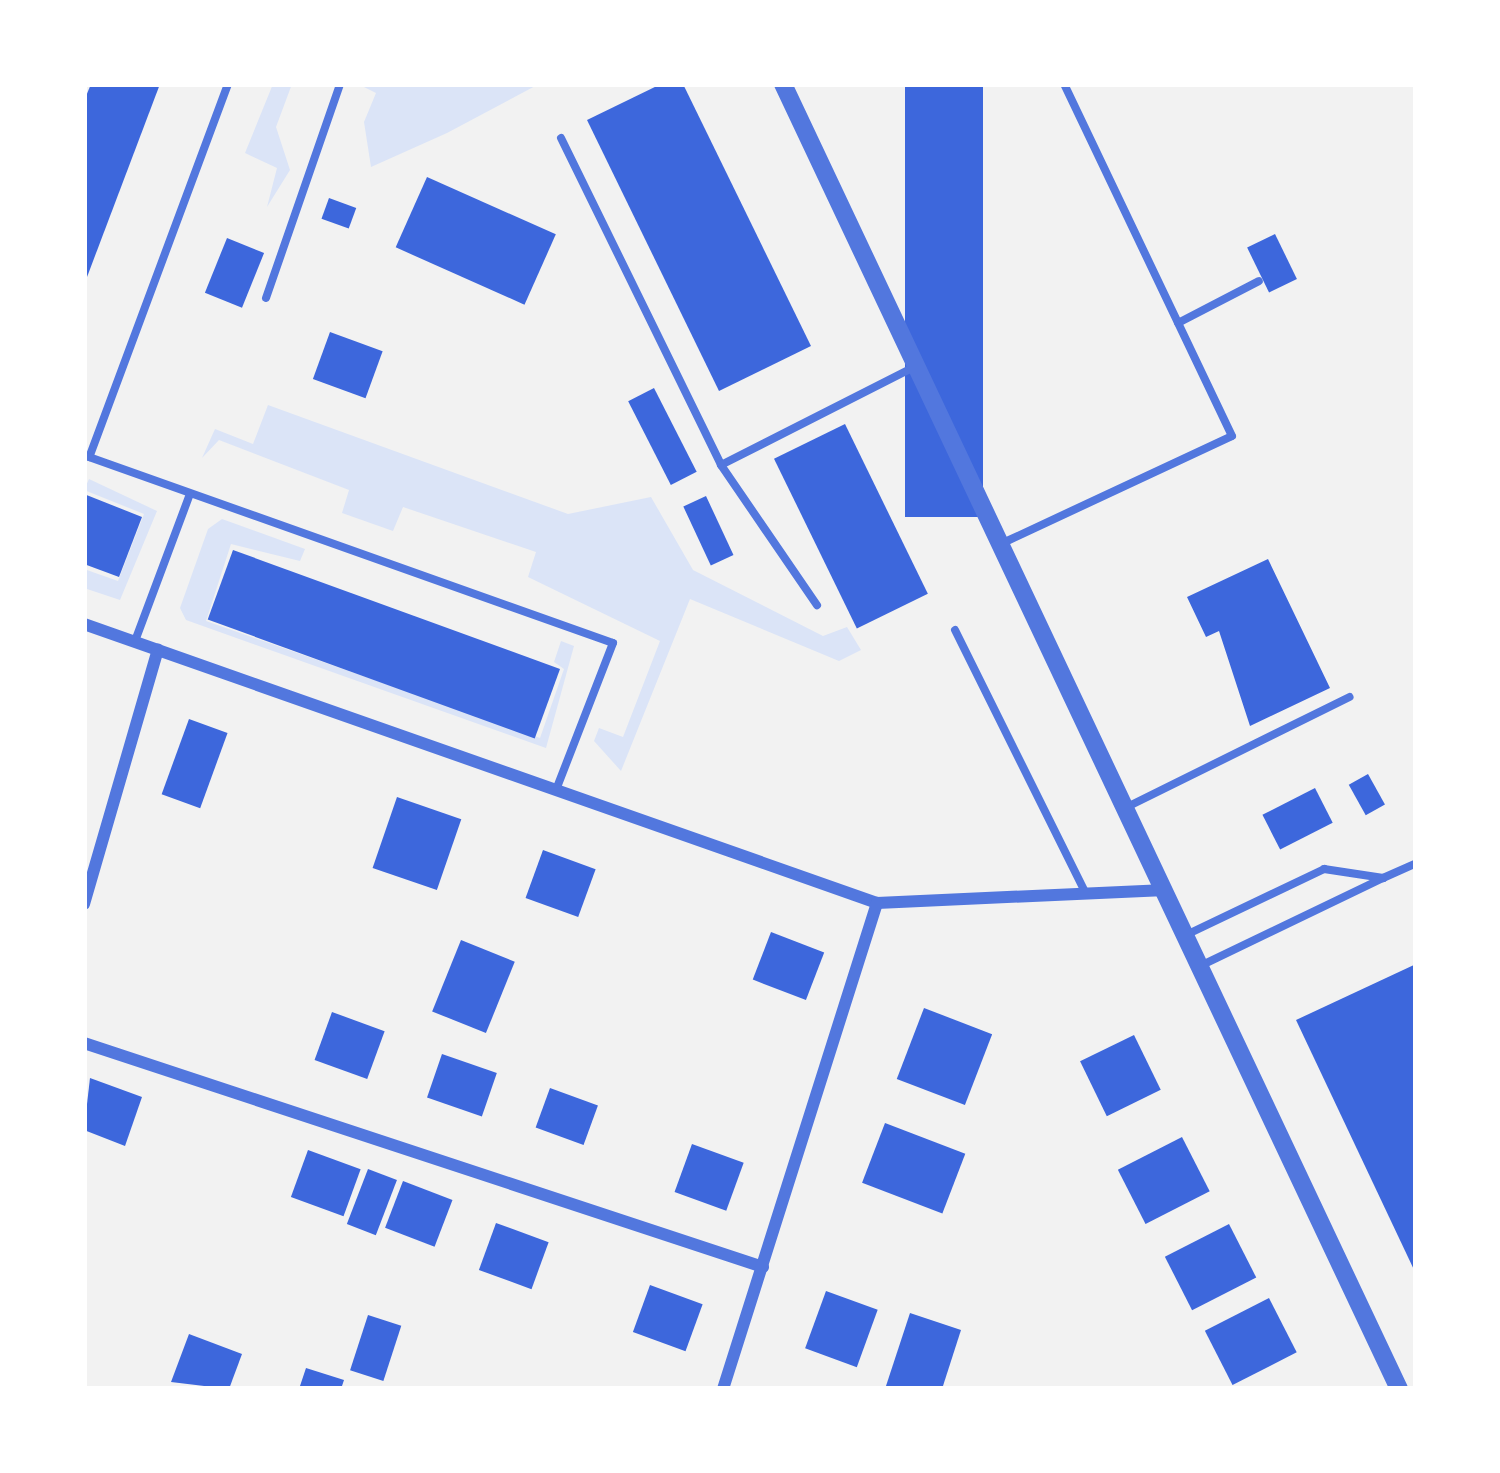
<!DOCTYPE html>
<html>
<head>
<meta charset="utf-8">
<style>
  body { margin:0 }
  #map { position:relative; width:1500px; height:1473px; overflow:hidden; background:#f2f2f2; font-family:"Work Sans",sans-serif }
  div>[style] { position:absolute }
  .green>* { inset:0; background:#dbe4f7 }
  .building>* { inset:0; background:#3d67dc; transform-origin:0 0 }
  .service>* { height:8px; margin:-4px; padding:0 4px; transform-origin:4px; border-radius:4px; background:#5277de }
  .minor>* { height:12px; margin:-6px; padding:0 6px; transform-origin:6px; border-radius:6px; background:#5277de }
  .tertiary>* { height:18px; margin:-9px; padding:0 9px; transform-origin:9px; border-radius:9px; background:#5277de }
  span { translate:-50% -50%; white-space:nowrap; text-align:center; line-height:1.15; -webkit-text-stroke:12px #fff; paint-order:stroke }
  .frame { position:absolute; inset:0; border:87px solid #fff; pointer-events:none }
</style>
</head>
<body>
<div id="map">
  <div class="green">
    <i style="clip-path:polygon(273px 84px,292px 84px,276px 127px,290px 170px,267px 207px,277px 168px,245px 153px)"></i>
    <i style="clip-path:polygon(539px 84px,447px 133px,371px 167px,364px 122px,376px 93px,358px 84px)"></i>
    <i style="clip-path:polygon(268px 405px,568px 514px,651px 497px,693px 570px,823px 636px,847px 627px,861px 650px,839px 661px,690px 599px,621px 771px,594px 741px,599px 728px,623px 737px,660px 641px,528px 577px,536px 552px,403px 507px,393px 531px,342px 513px,349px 490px,219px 440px,202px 458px,215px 429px,253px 444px)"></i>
    <i style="clip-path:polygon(89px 479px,157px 511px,120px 600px,84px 588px,84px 569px,118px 581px,144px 514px,84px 490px)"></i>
    <i style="clip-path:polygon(222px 519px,305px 549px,300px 561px,231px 544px,206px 621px,540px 738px,564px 669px,554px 662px,561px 641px,574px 646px,546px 748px,186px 620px,180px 608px,208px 529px)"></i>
  </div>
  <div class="building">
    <i style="clip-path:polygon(91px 84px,160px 84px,84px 285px,84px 101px)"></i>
    <i style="clip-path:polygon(661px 84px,683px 84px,811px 346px,719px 391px,587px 120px)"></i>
    <i style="left:905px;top:84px;width:78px;height:433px"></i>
    <i style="left:427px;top:177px;width:141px;height:77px;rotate:24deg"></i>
    <i style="left:329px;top:198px;width:29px;height:22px;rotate:20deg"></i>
    <i style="left:1275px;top:234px;width:50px;height:31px;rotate:64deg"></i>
    <i style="left:227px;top:238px;width:40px;height:59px;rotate:22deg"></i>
    <i style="left:330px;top:332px;width:56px;height:50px;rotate:20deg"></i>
    <i style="left:654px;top:388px;width:94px;height:29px;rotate:63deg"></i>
    <i style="left:845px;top:424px;width:189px;height:79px;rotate:64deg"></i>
    <i style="clip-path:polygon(84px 494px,142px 517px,119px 577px,84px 564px)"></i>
    <i style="left:706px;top:496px;width:65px;height:25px;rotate:65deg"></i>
    <i style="left:233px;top:550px;width:348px;height:74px;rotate:20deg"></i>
    <i style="clip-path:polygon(1268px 559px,1330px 688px,1250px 726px,1219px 631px,1206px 637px,1187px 597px)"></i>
    <i style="left:189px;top:719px;width:41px;height:80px;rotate:20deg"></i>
    <i style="left:1368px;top:774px;width:35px;height:22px;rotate:61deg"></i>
    <i style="left:1315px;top:788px;width:39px;height:59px;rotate:63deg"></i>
    <i style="left:397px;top:797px;width:68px;height:75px;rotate:19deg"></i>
    <i style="left:543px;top:850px;width:56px;height:51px;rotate:20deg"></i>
    <i style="left:771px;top:932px;width:57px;height:51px;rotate:21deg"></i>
    <i style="left:461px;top:940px;width:58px;height:77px;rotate:22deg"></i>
    <i style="clip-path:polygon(1416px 964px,1416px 1274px,1296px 1020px)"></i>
    <i style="left:924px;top:1008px;width:73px;height:76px;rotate:21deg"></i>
    <i style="left:332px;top:1012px;width:56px;height:51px;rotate:20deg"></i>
    <i style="left:1134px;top:1035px;width:61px;height:60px;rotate:64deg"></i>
    <i style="left:442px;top:1054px;width:58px;height:46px;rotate:19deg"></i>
    <i style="clip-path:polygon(90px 1078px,142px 1097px,125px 1146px,84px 1130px)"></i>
    <i style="left:550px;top:1088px;width:51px;height:42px;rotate:20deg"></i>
    <i style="left:885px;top:1123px;width:86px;height:64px;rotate:21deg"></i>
    <i style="left:1182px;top:1137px;width:61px;height:72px;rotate:63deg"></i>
    <i style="left:692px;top:1144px;width:55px;height:51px;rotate:20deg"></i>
    <i style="left:308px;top:1150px;width:56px;height:50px;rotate:20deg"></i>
    <i style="left:368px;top:1169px;width:31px;height:59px;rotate:21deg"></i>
    <i style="left:403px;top:1181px;width:53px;height:50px;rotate:21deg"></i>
    <i style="left:496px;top:1223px;width:56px;height:50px;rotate:20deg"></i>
    <i style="left:1229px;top:1224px;width:60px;height:72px;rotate:63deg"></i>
    <i style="left:650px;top:1285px;width:56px;height:50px;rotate:20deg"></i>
    <i style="left:826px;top:1291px;width:55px;height:61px;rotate:20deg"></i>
    <i style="left:1269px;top:1298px;width:61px;height:72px;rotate:63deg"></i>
    <i style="clip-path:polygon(910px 1313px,961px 1330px,942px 1389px,885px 1389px)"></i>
    <i style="left:368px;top:1315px;width:35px;height:58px;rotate:18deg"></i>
    <i style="clip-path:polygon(189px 1334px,242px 1354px,229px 1389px,171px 1382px)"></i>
    <i style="clip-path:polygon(306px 1368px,344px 1380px,341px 1389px,299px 1389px)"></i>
  </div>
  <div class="service">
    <i style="left:228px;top:84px;width:398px;rotate:110.4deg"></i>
    <i style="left:89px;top:457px;width:556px;rotate:19.54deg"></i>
    <i style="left:613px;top:643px;width:158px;rotate:111.2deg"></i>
    <i style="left:561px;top:138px;width:364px;rotate:63.9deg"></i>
    <i style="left:721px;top:465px;width:170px;rotate:55.6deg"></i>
    <i style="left:266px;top:298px;width:226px;rotate:-70.9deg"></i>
    <i style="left:1178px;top:323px;width:91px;rotate:-27.4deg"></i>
    <i style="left:721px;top:465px;width:216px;rotate:-26.9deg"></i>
    <i style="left:1007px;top:541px;width:248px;rotate:-25deg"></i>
    <i style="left:1232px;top:436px;width:390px;rotate:-115.5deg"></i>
    <i style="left:955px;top:630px;width:292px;rotate:63.6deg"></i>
    <i style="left:135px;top:641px;width:157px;rotate:-69.5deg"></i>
    <i style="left:1129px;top:806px;width:246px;rotate:-26.3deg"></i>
    <i style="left:1383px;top:878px;width:36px;rotate:-24deg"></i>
    <i style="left:1188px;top:934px;width:151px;rotate:-25.5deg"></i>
    <i style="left:1324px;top:869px;width:60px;rotate:8.7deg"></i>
    <i style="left:1383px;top:878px;width:201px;rotate:154.3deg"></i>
  </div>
  <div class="minor">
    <i style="left:84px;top:624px;width:841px;rotate:19.38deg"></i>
    <i style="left:877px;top:903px;width:289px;rotate:-2.6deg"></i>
    <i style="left:84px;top:904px;width:265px;rotate:-73.8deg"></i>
    <i style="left:84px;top:1043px;width:715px;rotate:18.26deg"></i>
    <i style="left:723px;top:1389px;width:510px;rotate:-72.42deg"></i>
  </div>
  <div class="tertiary">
    <i style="left:783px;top:84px;width:1443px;rotate:64.73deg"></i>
  </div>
  <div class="frame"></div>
</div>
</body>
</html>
